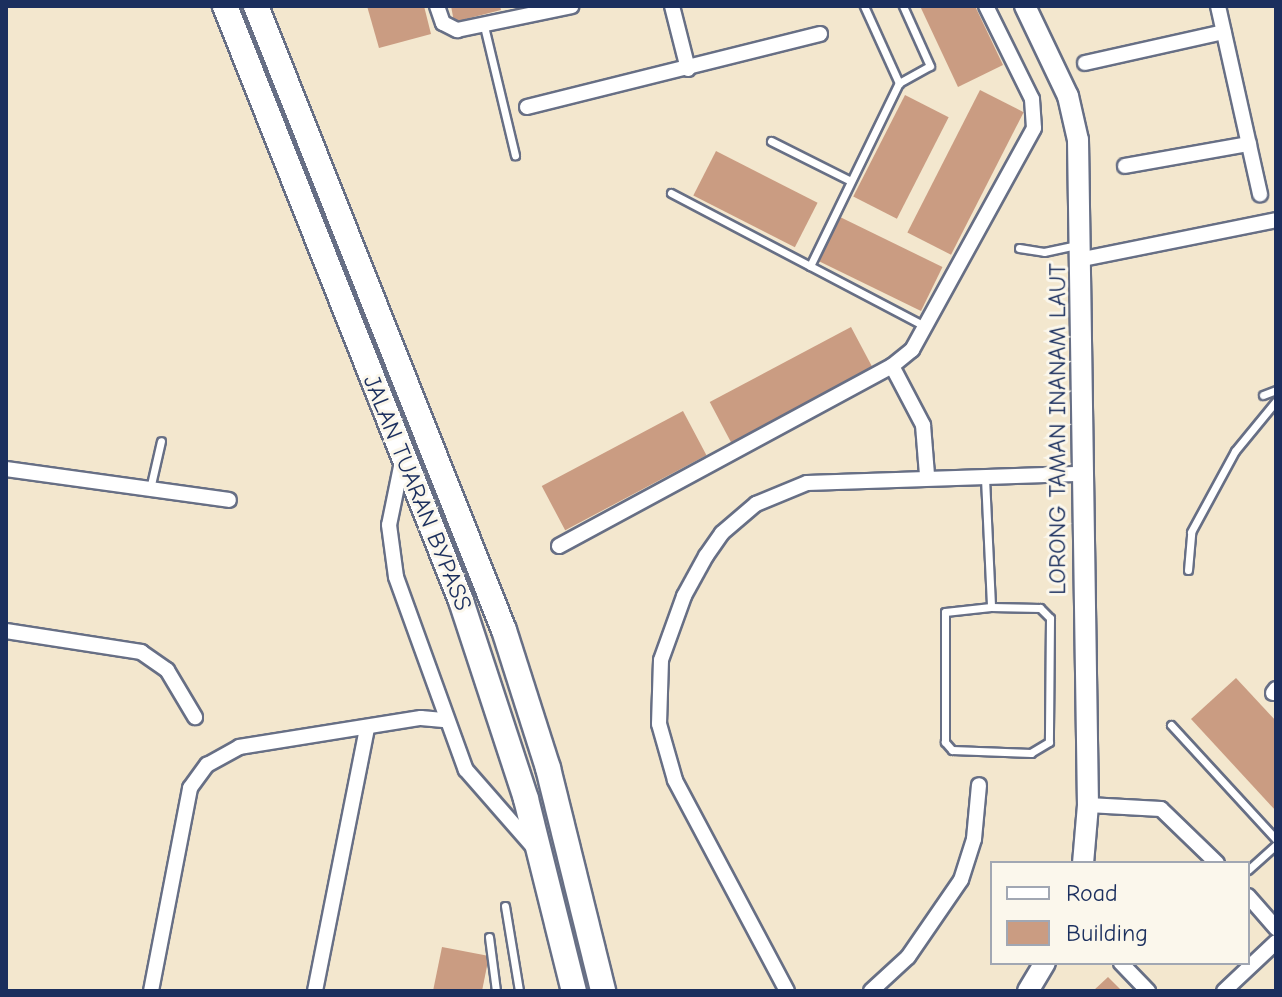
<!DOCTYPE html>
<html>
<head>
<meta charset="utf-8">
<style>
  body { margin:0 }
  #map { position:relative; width:1282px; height:997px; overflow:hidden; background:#f3e7ce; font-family:"Comic Neue",sans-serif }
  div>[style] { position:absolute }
  .building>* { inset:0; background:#ca9c82; transform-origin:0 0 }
  .roads { filter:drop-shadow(2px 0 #676f85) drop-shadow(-2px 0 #676f85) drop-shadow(0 2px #676f85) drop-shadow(0 -2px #676f85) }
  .service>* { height:7px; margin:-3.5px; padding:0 3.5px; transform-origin:3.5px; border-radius:3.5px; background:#fff }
  .minor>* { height:14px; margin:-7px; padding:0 7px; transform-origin:7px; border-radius:7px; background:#fff }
  .secondary>* { height:20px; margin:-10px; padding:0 10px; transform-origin:10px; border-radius:10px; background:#fff }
  .trunk>* { height:24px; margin:-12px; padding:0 12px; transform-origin:12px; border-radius:12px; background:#fff }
  span { translate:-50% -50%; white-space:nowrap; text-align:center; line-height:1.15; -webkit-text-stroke:6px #fbf7ec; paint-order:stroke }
  .street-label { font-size:24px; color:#1b2f5e }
  .frame { position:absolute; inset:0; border:8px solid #1b2f5e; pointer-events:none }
  .legend { position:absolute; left:990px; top:861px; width:260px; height:104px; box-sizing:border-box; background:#fbf7ec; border:2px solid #a1a7b3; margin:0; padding:10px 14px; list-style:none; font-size:24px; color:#1b2f5e }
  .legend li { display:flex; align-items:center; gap:16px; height:40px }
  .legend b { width:40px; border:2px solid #a1a7b3 }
</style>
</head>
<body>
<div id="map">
  <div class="building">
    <i style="clip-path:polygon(367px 6px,424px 6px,431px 34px,379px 48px)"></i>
    <i style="clip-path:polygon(451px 6px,500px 6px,501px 10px,454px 22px)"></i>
    <i style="clip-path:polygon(920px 6px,975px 6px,1003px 65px,958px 87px)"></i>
    <i style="left:980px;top:90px;width:49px;height:160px;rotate:27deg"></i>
    <i style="left:905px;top:95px;width:49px;height:114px;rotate:27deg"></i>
    <i style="left:716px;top:151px;width:114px;height:50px;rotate:27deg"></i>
    <i style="left:840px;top:217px;width:114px;height:49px;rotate:26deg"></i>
    <i style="left:851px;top:327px;width:49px;height:160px;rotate:62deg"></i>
    <i style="left:683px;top:411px;width:50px;height:160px;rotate:62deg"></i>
    <i style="clip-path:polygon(1236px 678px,1276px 721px,1276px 811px,1191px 719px)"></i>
    <i style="clip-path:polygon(442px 947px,489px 956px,482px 991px,433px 991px)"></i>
    <i style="clip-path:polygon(1108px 977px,1122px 991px,1093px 991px)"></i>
  </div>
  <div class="roads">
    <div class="service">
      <i style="left:864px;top:6px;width:85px;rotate:65.6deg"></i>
      <i style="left:484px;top:26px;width:133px;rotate:76.5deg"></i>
      <i style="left:771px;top:141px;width:89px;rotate:26.6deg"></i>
      <i style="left:671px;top:193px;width:286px;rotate:27.7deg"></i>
      <i style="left:1019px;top:248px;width:25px;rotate:9deg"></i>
      <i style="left:1044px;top:252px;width:34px;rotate:-12deg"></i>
      <i style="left:810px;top:266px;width:203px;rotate:-64.1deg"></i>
      <i style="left:899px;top:83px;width:35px;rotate:-29deg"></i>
      <i style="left:930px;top:66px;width:66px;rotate:-114.2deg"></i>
      <i style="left:1263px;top:395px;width:14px;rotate:-21deg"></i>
      <i style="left:985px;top:478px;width:129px;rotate:87.3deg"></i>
      <i style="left:150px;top:489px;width:49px;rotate:-77.1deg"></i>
      <i style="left:1188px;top:570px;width:38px;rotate:-85deg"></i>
      <i style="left:1191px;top:532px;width:92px;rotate:-61.5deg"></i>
      <i style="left:1235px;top:451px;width:65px;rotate:-50.6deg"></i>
      <i style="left:991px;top:607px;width:49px;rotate:1.2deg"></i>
      <i style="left:1040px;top:608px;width:14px;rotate:45deg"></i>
      <i style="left:1050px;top:618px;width:124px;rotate:90.5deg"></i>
      <i style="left:1049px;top:742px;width:21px;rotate:149deg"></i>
      <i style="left:1031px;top:753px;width:79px;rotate:-177.8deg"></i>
      <i style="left:952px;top:750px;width:11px;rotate:-131deg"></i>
      <i style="left:945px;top:742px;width:130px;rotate:-90deg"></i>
      <i style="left:945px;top:612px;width:46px;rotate:-6.2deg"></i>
      <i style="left:1171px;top:725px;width:155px;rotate:47.4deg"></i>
      <i style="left:1248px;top:870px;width:38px;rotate:-42deg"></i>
      <i style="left:505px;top:906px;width:86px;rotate:80.6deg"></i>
      <i style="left:489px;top:937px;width:54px;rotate:82.6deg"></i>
    </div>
    <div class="minor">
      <i style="left:437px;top:6px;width:18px;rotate:71deg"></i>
      <i style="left:443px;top:23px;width:16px;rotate:27deg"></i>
      <i style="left:457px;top:30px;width:117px;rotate:-11.8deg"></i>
      <i style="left:672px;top:6px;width:65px;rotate:75.7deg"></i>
      <i style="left:1218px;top:6px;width:193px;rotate:77.4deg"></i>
      <i style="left:1085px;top:63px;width:142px;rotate:-12.6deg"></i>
      <i style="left:527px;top:107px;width:302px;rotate:-14deg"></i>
      <i style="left:1125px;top:166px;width:126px;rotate:-10.1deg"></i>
      <i style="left:1083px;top:259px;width:197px;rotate:-11.4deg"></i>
      <i style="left:892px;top:366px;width:67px;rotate:62.3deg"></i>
      <i style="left:923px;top:425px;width:50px;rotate:85.4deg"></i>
      <i style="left:403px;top:457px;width:69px;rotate:101.6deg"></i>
      <i style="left:389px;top:525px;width:52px;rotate:82.3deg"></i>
      <i style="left:396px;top:577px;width:205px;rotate:70.1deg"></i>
      <i style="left:466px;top:770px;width:108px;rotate:48.8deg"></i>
      <i style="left:6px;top:469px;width:225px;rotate:7.9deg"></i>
      <i style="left:559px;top:546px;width:379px;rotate:-28.4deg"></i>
      <i style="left:892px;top:366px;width:26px;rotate:-39deg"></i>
      <i style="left:912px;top:350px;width:253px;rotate:-61.2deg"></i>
      <i style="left:1034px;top:128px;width:29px;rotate:-94deg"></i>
      <i style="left:1032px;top:99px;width:104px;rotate:-116.3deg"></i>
      <i style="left:6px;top:631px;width:137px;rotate:8.8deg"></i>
      <i style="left:141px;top:652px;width:32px;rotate:35deg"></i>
      <i style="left:167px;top:670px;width:55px;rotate:59.2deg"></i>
      <i style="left:1273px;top:693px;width:5px;rotate:-53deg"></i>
      <i style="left:1088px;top:805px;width:73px;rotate:3.1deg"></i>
      <i style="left:1161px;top:809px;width:78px;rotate:44deg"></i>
      <i style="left:1248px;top:896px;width:43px;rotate:48.8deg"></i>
      <i style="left:1121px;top:963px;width:39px;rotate:46deg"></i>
      <i style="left:151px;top:991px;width:207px;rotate:-79.1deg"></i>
      <i style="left:190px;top:788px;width:29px;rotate:-54deg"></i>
      <i style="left:207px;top:765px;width:37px;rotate:-29deg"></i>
      <i style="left:239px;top:747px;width:184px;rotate:-9.1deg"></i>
      <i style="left:421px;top:718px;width:25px;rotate:5deg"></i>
      <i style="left:315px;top:991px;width:268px;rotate:-78.8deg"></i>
      <i style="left:787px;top:991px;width:239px;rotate:-118deg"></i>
      <i style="left:675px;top:780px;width:58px;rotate:-105.9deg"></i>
      <i style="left:659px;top:724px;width:64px;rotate:-88.2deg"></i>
      <i style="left:661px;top:660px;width:68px;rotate:-70.2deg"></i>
      <i style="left:684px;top:596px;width:46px;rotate:-61.2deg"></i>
      <i style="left:706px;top:556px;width:28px;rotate:-55deg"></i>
      <i style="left:722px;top:533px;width:45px;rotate:-40.5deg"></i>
      <i style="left:756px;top:504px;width:55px;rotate:-22.4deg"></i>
      <i style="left:807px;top:483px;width:276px;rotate:-1.9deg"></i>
      <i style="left:871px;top:991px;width:50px;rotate:-42.6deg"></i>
      <i style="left:908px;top:957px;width:93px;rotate:-55.5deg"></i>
      <i style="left:961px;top:880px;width:43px;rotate:-72.4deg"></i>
      <i style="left:974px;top:839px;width:54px;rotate:-84.7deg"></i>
      <i style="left:1224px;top:991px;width:71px;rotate:-43.3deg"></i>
    </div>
    <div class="secondary">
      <i style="left:1025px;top:6px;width:100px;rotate:64.5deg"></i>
      <i style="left:1068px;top:96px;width:45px;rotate:77.2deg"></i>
      <i style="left:1078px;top:140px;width:665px;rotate:89.14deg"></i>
      <i style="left:1088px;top:805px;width:58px;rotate:94.9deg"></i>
      <i style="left:1028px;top:991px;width:33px;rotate:-59deg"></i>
    </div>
    <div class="trunk">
      <i style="left:225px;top:6px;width:640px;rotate:68.36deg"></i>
      <i style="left:461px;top:601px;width:208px;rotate:71.8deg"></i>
      <i style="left:526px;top:799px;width:198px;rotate:76deg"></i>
      <i style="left:256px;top:6px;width:671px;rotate:68.33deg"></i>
      <i style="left:504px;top:630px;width:145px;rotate:72.3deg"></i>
      <i style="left:548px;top:768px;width:230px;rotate:76.1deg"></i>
    </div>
  </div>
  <div class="street-label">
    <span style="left:1058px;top:429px;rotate:-90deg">LORONG TAMAN INANAM LAUT</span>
    <span style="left:417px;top:493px;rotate:68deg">JALAN TUARAN BYPASS</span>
  </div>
  <div class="frame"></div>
  <ul class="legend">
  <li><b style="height:10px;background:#fff"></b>Road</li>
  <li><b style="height:22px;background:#ca9c82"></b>Building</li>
  </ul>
</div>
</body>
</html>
